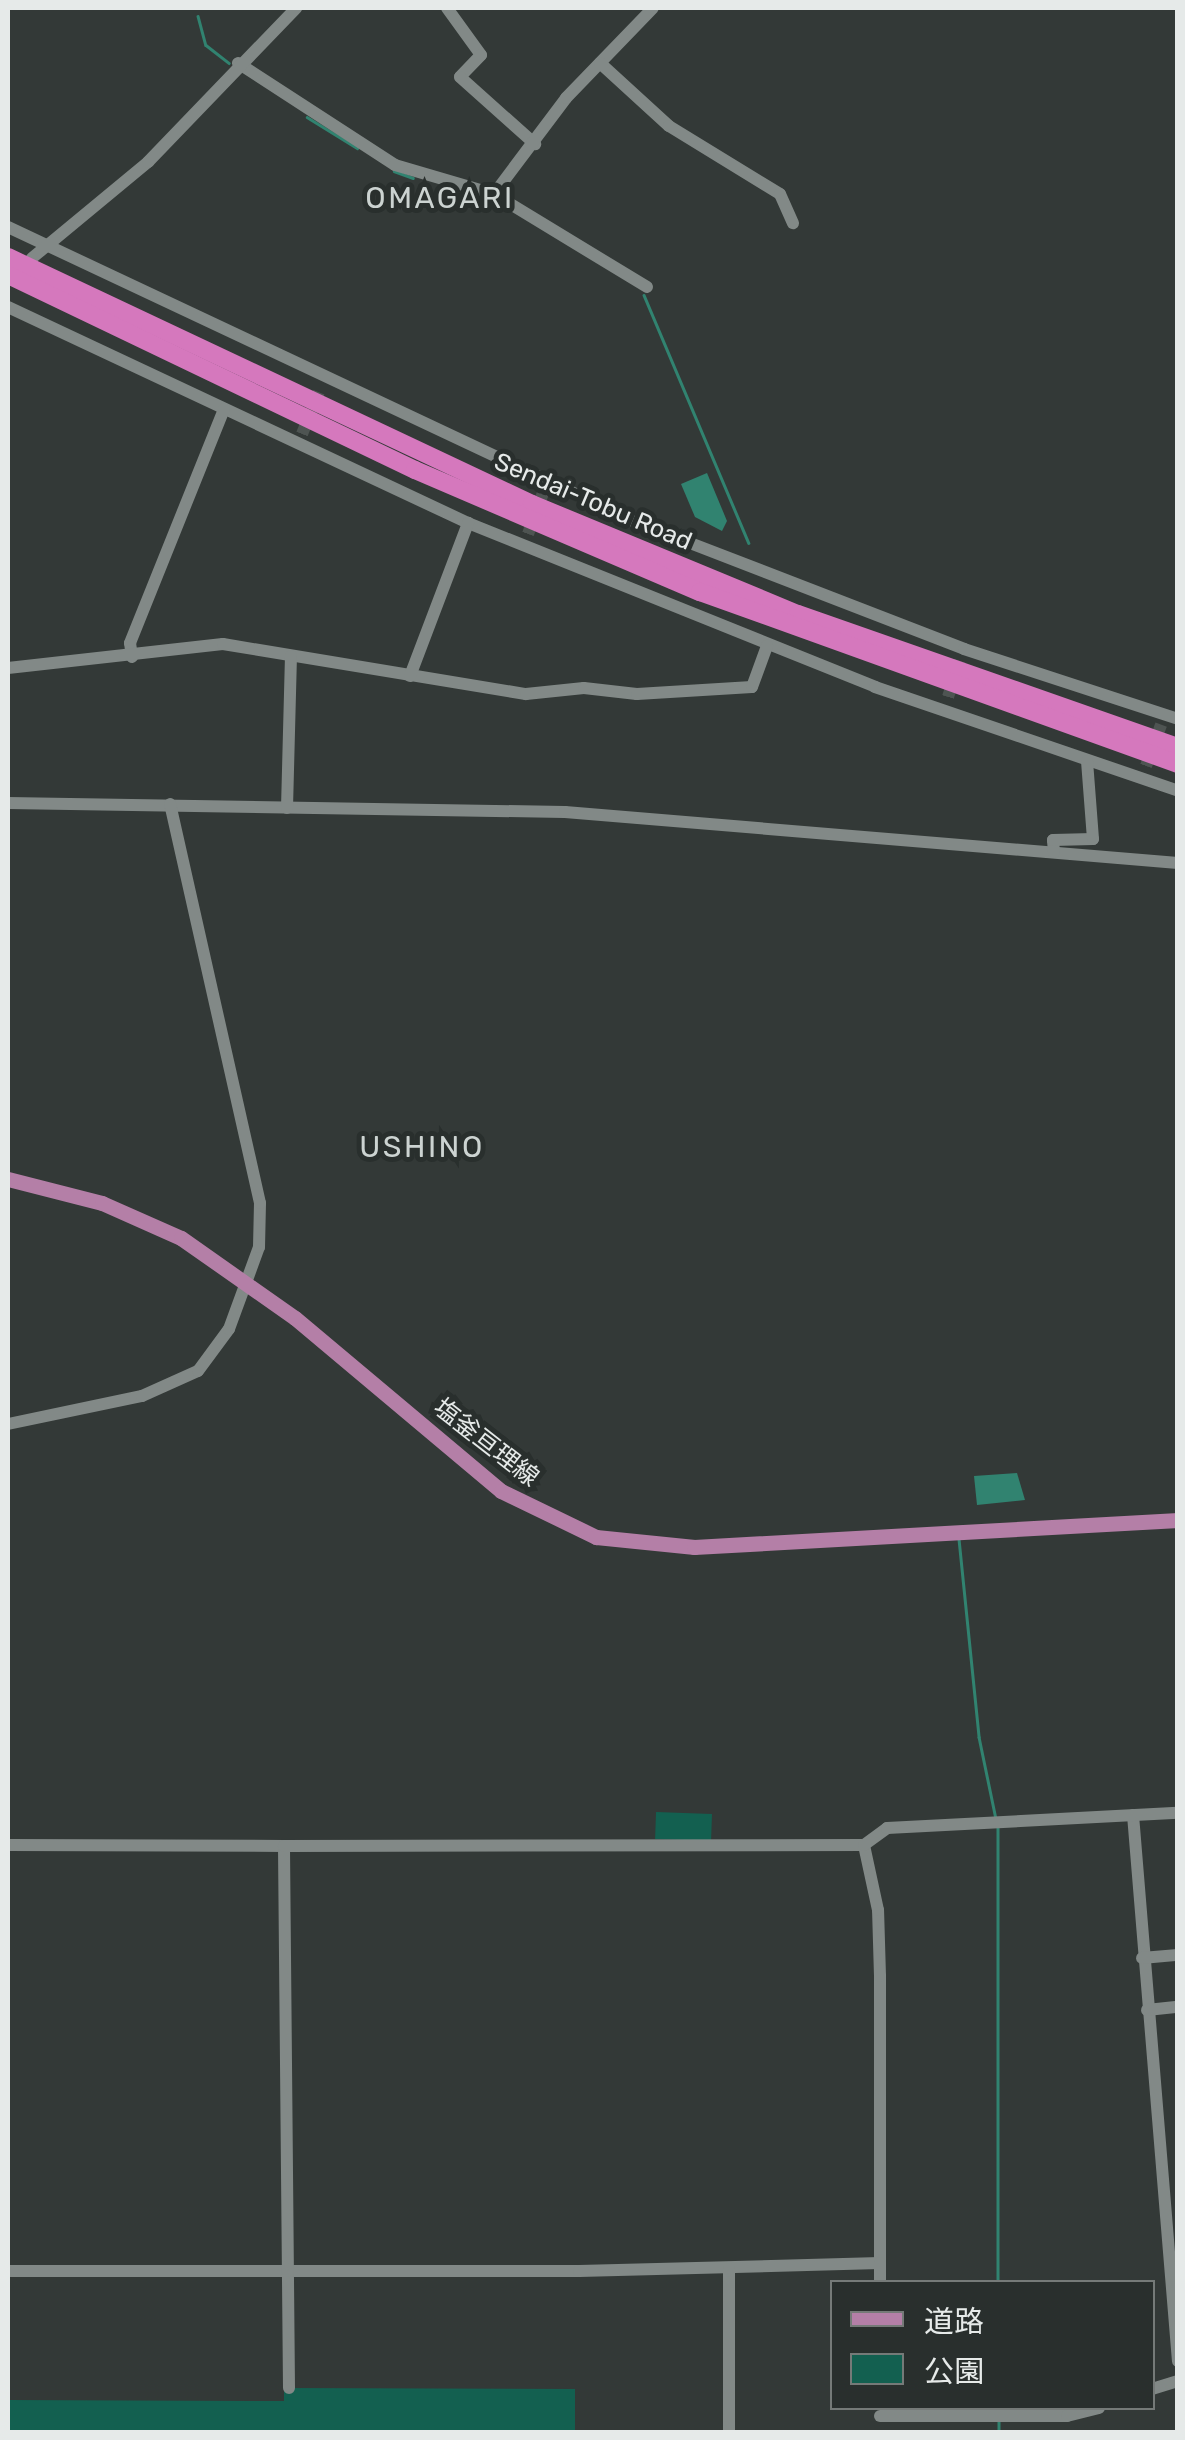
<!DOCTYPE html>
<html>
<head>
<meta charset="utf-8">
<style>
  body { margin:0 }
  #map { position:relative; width:1185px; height:2440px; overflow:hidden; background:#333937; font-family:Rubik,"Noto Sans JP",sans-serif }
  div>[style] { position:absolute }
  .green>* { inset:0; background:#136050; transform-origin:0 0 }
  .water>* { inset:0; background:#318370 }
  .stream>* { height:2.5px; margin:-1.25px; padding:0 1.25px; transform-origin:1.25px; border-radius:1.25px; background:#318370 }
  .minor-tunnel>* { height:12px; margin-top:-6px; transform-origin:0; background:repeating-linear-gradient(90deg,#4e5452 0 12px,transparent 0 18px) }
  .minor>* { height:12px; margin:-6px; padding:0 6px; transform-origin:6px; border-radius:6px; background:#828987 }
  .major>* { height:15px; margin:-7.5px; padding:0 7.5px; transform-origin:7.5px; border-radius:7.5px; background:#b47fa7 }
  .highway>* { height:18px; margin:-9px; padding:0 9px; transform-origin:9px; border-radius:9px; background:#d578bd }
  span { translate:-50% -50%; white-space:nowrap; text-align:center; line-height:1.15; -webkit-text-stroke:10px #292f2d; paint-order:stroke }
  .street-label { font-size:25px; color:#e6eae9 }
  .quarter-label { font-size:30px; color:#ccd3d1; letter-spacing:2.5px }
  .frame { position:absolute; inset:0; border:10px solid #e6eae9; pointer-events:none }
  .legend { position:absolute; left:830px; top:2280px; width:325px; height:130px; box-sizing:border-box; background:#292f2d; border:2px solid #757a78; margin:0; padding:12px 18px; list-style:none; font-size:30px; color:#e6eae9 }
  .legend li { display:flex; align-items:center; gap:20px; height:50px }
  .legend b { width:50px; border:2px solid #757a78 }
</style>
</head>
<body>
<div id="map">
  <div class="green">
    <i style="left:712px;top:1814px;width:27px;height:56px;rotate:92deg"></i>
    <i style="clip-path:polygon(284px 2388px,575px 2389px,575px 2432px,8px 2432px,8px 2400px,284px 2401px)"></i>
  </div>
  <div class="water">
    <i style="clip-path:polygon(707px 473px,727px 521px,722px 531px,695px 517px,681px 484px)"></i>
    <i style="clip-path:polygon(1017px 1473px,1025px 1500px,977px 1505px,974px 1476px)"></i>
  </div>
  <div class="stream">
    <i style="left:198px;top:16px;width:30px;rotate:75deg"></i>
    <i style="left:206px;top:45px;width:29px;rotate:38deg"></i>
    <i style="left:307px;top:117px;width:59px;rotate:31.8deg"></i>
    <i style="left:394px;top:171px;width:20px;rotate:20deg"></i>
    <i style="left:644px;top:295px;width:269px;rotate:67.1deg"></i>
    <i style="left:959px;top:1539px;width:199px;rotate:84.2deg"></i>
    <i style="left:979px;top:1737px;width:84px;rotate:78.3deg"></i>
    <i style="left:998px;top:1826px;width:456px;rotate:90deg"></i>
    <i style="left:999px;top:2419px;width:13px;rotate:90deg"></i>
  </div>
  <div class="minor-tunnel">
    <i style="left:302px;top:434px;width:45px;rotate:-68deg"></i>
    <i style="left:528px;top:534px;width:44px;rotate:-69.9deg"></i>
    <i style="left:948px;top:697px;width:38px;rotate:-72deg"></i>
    <i style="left:1146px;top:766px;width:44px;rotate:-69.9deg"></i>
  </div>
  <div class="minor">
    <i style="left:447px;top:8px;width:58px;rotate:54.1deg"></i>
    <i style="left:481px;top:55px;width:30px;rotate:134deg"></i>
    <i style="left:460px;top:77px;width:101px;rotate:41.8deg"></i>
    <i style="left:238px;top:63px;width:187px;rotate:33deg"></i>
    <i style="left:395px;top:165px;width:103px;rotate:16.3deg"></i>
    <i style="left:494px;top:194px;width:120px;rotate:-53.1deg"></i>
    <i style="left:566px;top:98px;width:125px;rotate:-46deg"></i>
    <i style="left:600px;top:63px;width:93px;rotate:42.4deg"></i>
    <i style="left:669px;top:126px;width:130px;rotate:31.5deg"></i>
    <i style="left:780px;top:194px;width:32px;rotate:66deg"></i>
    <i style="left:494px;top:194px;width:179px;rotate:31.3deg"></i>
    <i style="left:8px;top:227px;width:691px;rotate:25.19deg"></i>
    <i style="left:633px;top:521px;width:355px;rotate:21.1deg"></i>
    <i style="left:964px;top:649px;width:225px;rotate:18.1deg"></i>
    <i style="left:32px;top:258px;width:151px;rotate:-39.6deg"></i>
    <i style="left:148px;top:162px;width:214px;rotate:-46.1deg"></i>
    <i style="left:8px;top:307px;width:508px;rotate:25.15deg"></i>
    <i style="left:468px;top:523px;width:439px;rotate:21.9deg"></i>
    <i style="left:875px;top:687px;width:320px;rotate:18.9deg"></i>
    <i style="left:132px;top:657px;width:14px;rotate:-98deg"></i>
    <i style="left:130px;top:643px;width:252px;rotate:-68.1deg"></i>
    <i style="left:8px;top:668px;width:216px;rotate:-6.4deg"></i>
    <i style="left:223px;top:644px;width:307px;rotate:9.4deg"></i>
    <i style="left:526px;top:694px;width:58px;rotate:-5.9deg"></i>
    <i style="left:584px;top:688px;width:53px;rotate:6.5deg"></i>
    <i style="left:637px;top:694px;width:115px;rotate:-3.5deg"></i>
    <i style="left:752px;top:687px;width:44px;rotate:-69.9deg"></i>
    <i style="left:410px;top:676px;width:164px;rotate:-69.2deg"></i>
    <i style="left:8px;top:803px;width:557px;rotate:0.93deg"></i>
    <i style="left:565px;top:812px;width:615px;rotate:4.76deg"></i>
    <i style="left:287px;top:808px;width:152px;rotate:-88.5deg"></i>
    <i style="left:1054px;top:852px;width:12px;rotate:-95deg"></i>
    <i style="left:1053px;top:840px;width:40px;rotate:-1.4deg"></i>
    <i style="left:1093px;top:839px;width:78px;rotate:-94.4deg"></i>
    <i style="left:8px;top:1424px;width:137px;rotate:-11.8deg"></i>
    <i style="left:142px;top:1396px;width:61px;rotate:-24.1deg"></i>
    <i style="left:198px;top:1371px;width:52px;rotate:-53.6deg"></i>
    <i style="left:229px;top:1329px;width:87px;rotate:-69.9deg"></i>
    <i style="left:259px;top:1247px;width:44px;rotate:-88.7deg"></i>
    <i style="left:260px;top:1203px;width:409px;rotate:-102.7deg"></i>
    <i style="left:1133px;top:1815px;width:548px;rotate:85.29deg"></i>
    <i style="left:8px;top:1845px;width:276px;rotate:0.2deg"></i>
    <i style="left:1142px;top:1958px;width:36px;rotate:-5deg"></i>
    <i style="left:1147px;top:2010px;width:31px;rotate:-6deg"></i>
    <i style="left:8px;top:2271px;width:571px"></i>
    <i style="left:579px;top:2271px;width:301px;rotate:-1.5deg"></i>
    <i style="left:880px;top:2263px;width:287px;rotate:-90deg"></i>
    <i style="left:880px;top:1976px;width:66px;rotate:-91.7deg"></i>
    <i style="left:878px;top:1910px;width:66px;rotate:-102.2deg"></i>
    <i style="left:880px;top:2282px;width:19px;rotate:-90deg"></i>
    <i style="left:289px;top:2388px;width:542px;rotate:-90.53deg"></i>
    <i style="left:284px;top:1846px;width:580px;rotate:-0.1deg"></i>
    <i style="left:864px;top:1845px;width:29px;rotate:-36deg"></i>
    <i style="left:887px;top:1828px;width:291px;rotate:-3deg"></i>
    <i style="left:1152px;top:2389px;width:27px;rotate:-17deg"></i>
    <i style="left:880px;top:2416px;width:187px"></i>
    <i style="left:1067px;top:2416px;width:33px;rotate:-14deg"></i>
    <i style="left:729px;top:2432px;width:163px;rotate:-90deg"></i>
  </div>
  <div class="major">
    <i style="left:8px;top:1179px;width:97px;rotate:14.3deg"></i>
    <i style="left:102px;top:1203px;width:86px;rotate:23.9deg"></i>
    <i style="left:181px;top:1238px;width:139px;rotate:35.1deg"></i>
    <i style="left:295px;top:1318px;width:269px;rotate:40deg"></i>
    <i style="left:501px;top:1491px;width:106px;rotate:25.8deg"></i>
    <i style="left:596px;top:1537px;width:99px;rotate:5.8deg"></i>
    <i style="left:694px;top:1547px;width:485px;rotate:-3.2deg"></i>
  </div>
  <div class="highway">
    <i style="left:8px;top:257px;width:579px;rotate:25.24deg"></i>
    <i style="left:532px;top:504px;width:288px;rotate:22.5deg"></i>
    <i style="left:798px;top:614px;width:403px;rotate:19.3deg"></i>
    <i style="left:8px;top:275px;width:451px;rotate:25.6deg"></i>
    <i style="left:415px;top:470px;width:310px;rotate:23.2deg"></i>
    <i style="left:700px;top:592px;width:508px;rotate:19.79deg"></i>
  </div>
  <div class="street-label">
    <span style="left:593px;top:502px;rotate:23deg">Sendai-Tobu Road</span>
    <span style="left:486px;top:1443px;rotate:38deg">塩釜亘理線</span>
  </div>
  <div class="quarter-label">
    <span style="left:440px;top:198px">OMAGARI</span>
    <span style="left:422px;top:1147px">USHINO</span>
  </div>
  <div class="frame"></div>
  <ul class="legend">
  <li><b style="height:12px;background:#b47fa7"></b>道路</li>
  <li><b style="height:28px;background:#136050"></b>公園</li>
  </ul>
</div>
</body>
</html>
